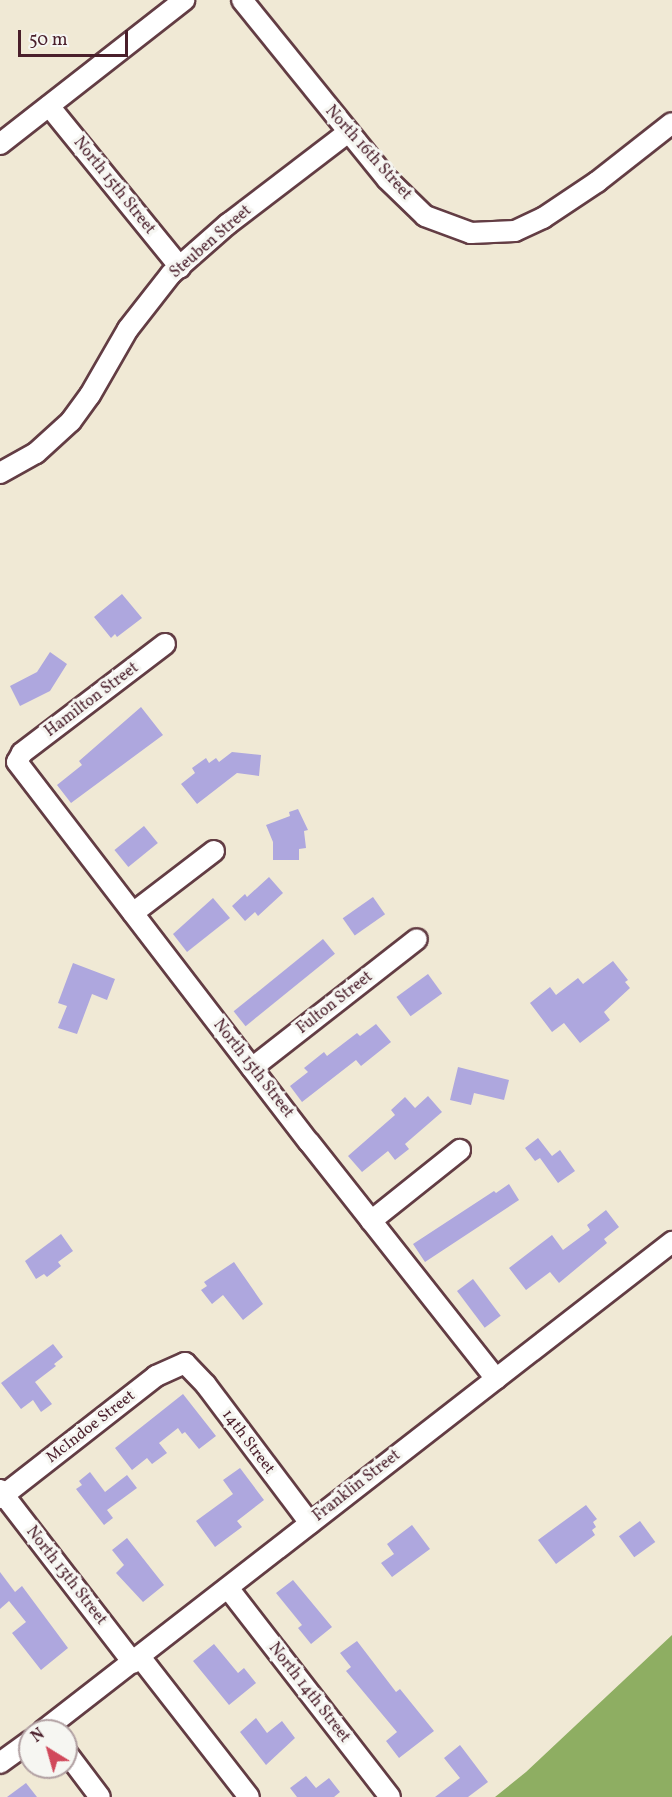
<!DOCTYPE html>
<html>
<head>
<meta charset="utf-8">
<style>
  body { margin:0 }
  #map { position:relative; width:672px; height:1797px; overflow:hidden; background:#f0e9d5; font-family:Vollkorn,serif }
  div>[style] { position:absolute }
  .forest>* { inset:0; background:#8eae62 }
  .building>* { inset:0; background:#aea7de; transform-origin:0 0 }
  .roads { filter:drop-shadow(2px 0 #633d44) drop-shadow(-2px 0 #633d44) drop-shadow(0 2px #633d44) drop-shadow(0 -2px #633d44) }
  .minor>* { height:20px; margin:-10px; padding:0 10px; transform-origin:10px; border-radius:10px; background:#fff }
  span { translate:-50% -50%; white-space:nowrap; text-align:center; line-height:1.15; -webkit-text-stroke:6px #f6f6f2; paint-order:stroke }
  .street-label { font-size:16px; color:#4a1f2b }
  .north { position:absolute; left:18px; top:1719px; width:60px; height:60px; box-sizing:border-box; background:#f6f6f2; border:2px solid #b1a0a2; border-radius:50%; rotate:323deg; font-size:16px; font-weight:700; line-height:24px; text-align:center; color:#4a1f2b }
  .north::after { content:''; display:block; margin:auto; width:21px; height:27px; background:#d1495b; clip-path:polygon(50% 0,100% 100%,50% 72%,0 100%) }
  .scale { position:absolute; left:18px; top:30px; width:110px; height:27px; box-sizing:border-box; border:3px solid #4a1f2b; border-top:0; padding-left:8px; font-size:18px; line-height:21px; white-space:nowrap; color:#4a1f2b; -webkit-text-stroke:4px #f6f6f2; paint-order:stroke }
</style>
</head>
<body>
<div id="map">
  <div class="forest">
    <i style="clip-path:polygon(672px 1635px,672px 1797px,495px 1797px,526px 1772px)"></i>
  </div>
  <div class="building">
    <i style="clip-path:polygon(122px 594px,142px 618px,117px 637px,115px 634px,111px 638px,94px 617px)"></i>
    <i style="clip-path:polygon(50px 652px,67px 664px,50px 691px,20px 706px,10px 686px,37px 672px)"></i>
    <i style="clip-path:polygon(141px 707px,163px 735px,71px 803px,57px 785px,82px 765px,79px 761px)"></i>
    <i style="clip-path:polygon(232px 752px,261px 755px,259px 776px,237px 773px,197px 804px,181px 784px,195px 773px,192px 768px,206px 758px,209px 763px,216px 758px,219px 762px)"></i>
    <i style="clip-path:polygon(298px 809px,308px 830px,304px 831px,306px 848px,299px 849px,299px 860px,273px 860px,273px 842px,266px 825px,290px 816px,289px 812px)"></i>
    <i style="left:144px;top:826px;width:22px;height:38px;rotate:51deg"></i>
    <i style="clip-path:polygon(269px 877px,283px 893px,258px 916px,255px 912px,245px 921px,232px 906px,245px 894px,247px 897px)"></i>
    <i style="left:373px;top:897px;width:21px;height:37px;rotate:55deg"></i>
    <i style="clip-path:polygon(213px 898px,230px 918px,187px 952px,173px 934px)"></i>
    <i style="left:323px;top:939px;width:19px;height:115px;rotate:51deg"></i>
    <i style="clip-path:polygon(613px 961px,628px 980px,625px 982px,630px 988px,604px 1012px,610px 1020px,580px 1043px,564px 1023px,552px 1032px,530px 1003px,550px 987px,556px 995px,578px 978px,583px 984px)"></i>
    <i style="clip-path:polygon(73px 963px,115px 979px,107px 1000px,92px 994px,77px 1034px,58px 1028px,67px 1006px,58px 1003px)"></i>
    <i style="left:428px;top:974px;width:24px;height:39px;rotate:54deg"></i>
    <i style="clip-path:polygon(376px 1024px,391px 1042px,361px 1066px,356px 1060px,302px 1102px,290px 1086px,308px 1072px,304px 1068px,324px 1052px,327px 1056px,357px 1033px,360px 1036px)"></i>
    <i style="clip-path:polygon(458px 1067px,509px 1080px,504px 1100px,474px 1093px,471px 1105px,450px 1100px)"></i>
    <i style="clip-path:polygon(428px 1096px,442px 1112px,405px 1144px,409px 1149px,395px 1160px,388px 1151px,362px 1172px,348px 1156px,395px 1115px,391px 1110px,405px 1097px,415px 1108px)"></i>
    <i style="clip-path:polygon(538px 1138px,552px 1156px,560px 1150px,575px 1171px,558px 1183px,540px 1158px,535px 1161px,525px 1148px)"></i>
    <i style="clip-path:polygon(509px 1184px,519px 1200px,425px 1262px,413px 1244px,494px 1191px,496px 1193px)"></i>
    <i style="clip-path:polygon(606px 1210px,619px 1227px,604px 1239px,607px 1243px,559px 1283px,550px 1272px,526px 1290px,509px 1268px,552px 1235px,563px 1250px,590px 1230px,587px 1225px)"></i>
    <i style="clip-path:polygon(61px 1234px,73px 1251px,58px 1262px,61px 1266px,47px 1277px,44px 1274px,36px 1279px,25px 1261px)"></i>
    <i style="clip-path:polygon(234px 1262px,263px 1304px,243px 1320px,223px 1295px,212px 1304px,201px 1290px,207px 1286px,204px 1282px)"></i>
    <i style="left:473px;top:1279px;width:46px;height:20px;rotate:53deg"></i>
    <i style="clip-path:polygon(53px 1344px,63px 1357px,54px 1364px,56px 1366px,35px 1382px,52px 1404px,41px 1412px,33px 1400px,21px 1409px,1px 1383px)"></i>
    <i style="clip-path:polygon(183px 1394px,216px 1436px,199px 1449px,185px 1432px,182px 1434px,178px 1428px,159px 1443px,167px 1453px,152px 1464px,147px 1458px,132px 1470px,115px 1448px)"></i>
    <i style="clip-path:polygon(240px 1468px,264px 1500px,237px 1521px,242px 1527px,215px 1547px,196px 1521px,233px 1494px,223px 1480px)"></i>
    <i style="clip-path:polygon(90px 1472px,105px 1492px,127px 1475px,137px 1488px,107px 1510px,113px 1518px,104px 1525px,76px 1489px,82px 1485px,79px 1481px)"></i>
    <i style="clip-path:polygon(586px 1505px,597px 1519px,593px 1522px,596px 1527px,592px 1530px,595px 1535px,556px 1564px,538px 1540px)"></i>
    <i style="left:640px;top:1521px;width:26px;height:26px;rotate:54deg"></i>
    <i style="clip-path:polygon(412px 1525px,430px 1549px,392px 1577px,381px 1563px,394px 1554px,387px 1544px)"></i>
    <i style="clip-path:polygon(127px 1538px,164px 1585px,143px 1602px,116px 1573px,124px 1565px,112px 1550px)"></i>
    <i style="clip-path:polygon(0 1572px,15px 1592px,22px 1586px,68px 1648px,41px 1670px,12px 1633px,26px 1622px,9px 1601px,0 1609px)"></i>
    <i style="clip-path:polygon(293px 1580px,332px 1627px,311px 1644px,298px 1628px,302px 1625px,276px 1593px)"></i>
    <i style="clip-path:polygon(357px 1641px,396px 1692px,400px 1689px,434px 1731px,399px 1758px,386px 1741px,397px 1732px,346px 1671px,351px 1667px,340px 1653px)"></i>
    <i style="clip-path:polygon(214px 1644px,238px 1673px,244px 1668px,256px 1683px,229px 1705px,193px 1661px)"></i>
    <i style="clip-path:polygon(256px 1718px,267px 1733px,282px 1721px,295px 1738px,266px 1765px,240px 1732px)"></i>
    <i style="clip-path:polygon(460px 1745px,488px 1782px,468px 1797px,435px 1797px,460px 1778px,444px 1758px)"></i>
    <i style="clip-path:polygon(306px 1776px,316px 1788px,329px 1778px,340px 1792px,334px 1797px,297px 1797px,290px 1788px)"></i>
    <i style="clip-path:polygon(26px 1783px,37px 1797px,7px 1797px)"></i>
  </div>
  <div class="roads">
    <div class="minor">
      <i style="left:242px;top:0;width:230px;rotate:51deg"></i>
      <i style="left:387px;top:179px;width:53px;rotate:44.2deg"></i>
      <i style="left:425px;top:216px;width:49px;rotate:20.3deg"></i>
      <i style="left:471px;top:233px;width:44px;rotate:-2.6deg"></i>
      <i style="left:515px;top:231px;width:31px;rotate:-25deg"></i>
      <i style="left:543px;top:218px;width:65px;rotate:-33.7deg"></i>
      <i style="left:597px;top:182px;width:95px;rotate:-38.2deg"></i>
      <i style="left:49px;top:106px;width:208px;rotate:50.9deg"></i>
      <i style="left:0;top:144px;width:234px;rotate:-38deg"></i>
      <i style="left:0;top:473px;width:41px;rotate:-29.1deg"></i>
      <i style="left:36px;top:453px;width:47px;rotate:-42.4deg"></i>
      <i style="left:71px;top:421px;width:32px;rotate:-54deg"></i>
      <i style="left:90px;top:395px;width:76px;rotate:-60.1deg"></i>
      <i style="left:128px;top:329px;width:70px;rotate:-52deg"></i>
      <i style="left:171px;top:274px;width:76px;rotate:-41.3deg"></i>
      <i style="left:228px;top:224px;width:150px;rotate:-37.4deg"></i>
      <i style="left:165px;top:644px;width:180px;rotate:142.7deg"></i>
      <i style="left:22px;top:753px;width:10px;rotate:119deg"></i>
      <i style="left:17px;top:762px;width:479px;rotate:52.5deg"></i>
      <i style="left:309px;top:1142px;width:302px;rotate:51.7deg"></i>
      <i style="left:133px;top:913px;width:102px;rotate:-37.4deg"></i>
      <i style="left:252px;top:1068px;width:209px;rotate:-38deg"></i>
      <i style="left:371px;top:1221px;width:114px;rotate:-38.6deg"></i>
      <i style="left:0;top:1490px;width:218px;rotate:52.4deg"></i>
      <i style="left:0;top:1498px;width:198px;rotate:-38deg"></i>
      <i style="left:156px;top:1376px;width:32px;rotate:-24deg"></i>
      <i style="left:185px;top:1363px;width:30px;rotate:46deg"></i>
      <i style="left:206px;top:1385px;width:173px;rotate:53deg"></i>
      <i style="left:228px;top:1588px;width:264px;rotate:52.2deg"></i>
      <i style="left:140px;top:1657px;width:177px;rotate:52.1deg"></i>
      <i style="left:43px;top:1731px;width:797px;rotate:-37.86deg"></i>
      <i style="left:66px;top:1752px;width:56px;rotate:52.9deg"></i>
      <i style="left:0;top:1763px;width:37px;rotate:-36deg"></i>
    </div>
  </div>
  <div class="street-label">
    <span style="left:368px;top:153px;rotate:48deg">North 16th Street</span>
    <span style="left:114px;top:186px;rotate:51deg">North 15th Street</span>
    <span style="left:211px;top:242px;rotate:-41deg">Steuben Street</span>
    <span style="left:92px;top:700px;rotate:-37deg">Hamilton Street</span>
    <span style="left:335px;top:1003px;rotate:-38deg">Fulton Street</span>
    <span style="left:253px;top:1069px;rotate:52deg">North 15th Street</span>
    <span style="left:91px;top:1427px;rotate:-38deg">McIndoe Street</span>
    <span style="left:248px;top:1442px;rotate:53deg">14th Street</span>
    <span style="left:357px;top:1486px;rotate:-38deg">Franklin Street</span>
    <span style="left:66px;top:1576px;rotate:52deg">North 13th Street</span>
    <span style="left:309px;top:1693px;rotate:52deg">North 14th Street</span>
  </div>
  <div class="north">N</div>
  <div class="scale">50 m</div>
</div>
</body>
</html>
